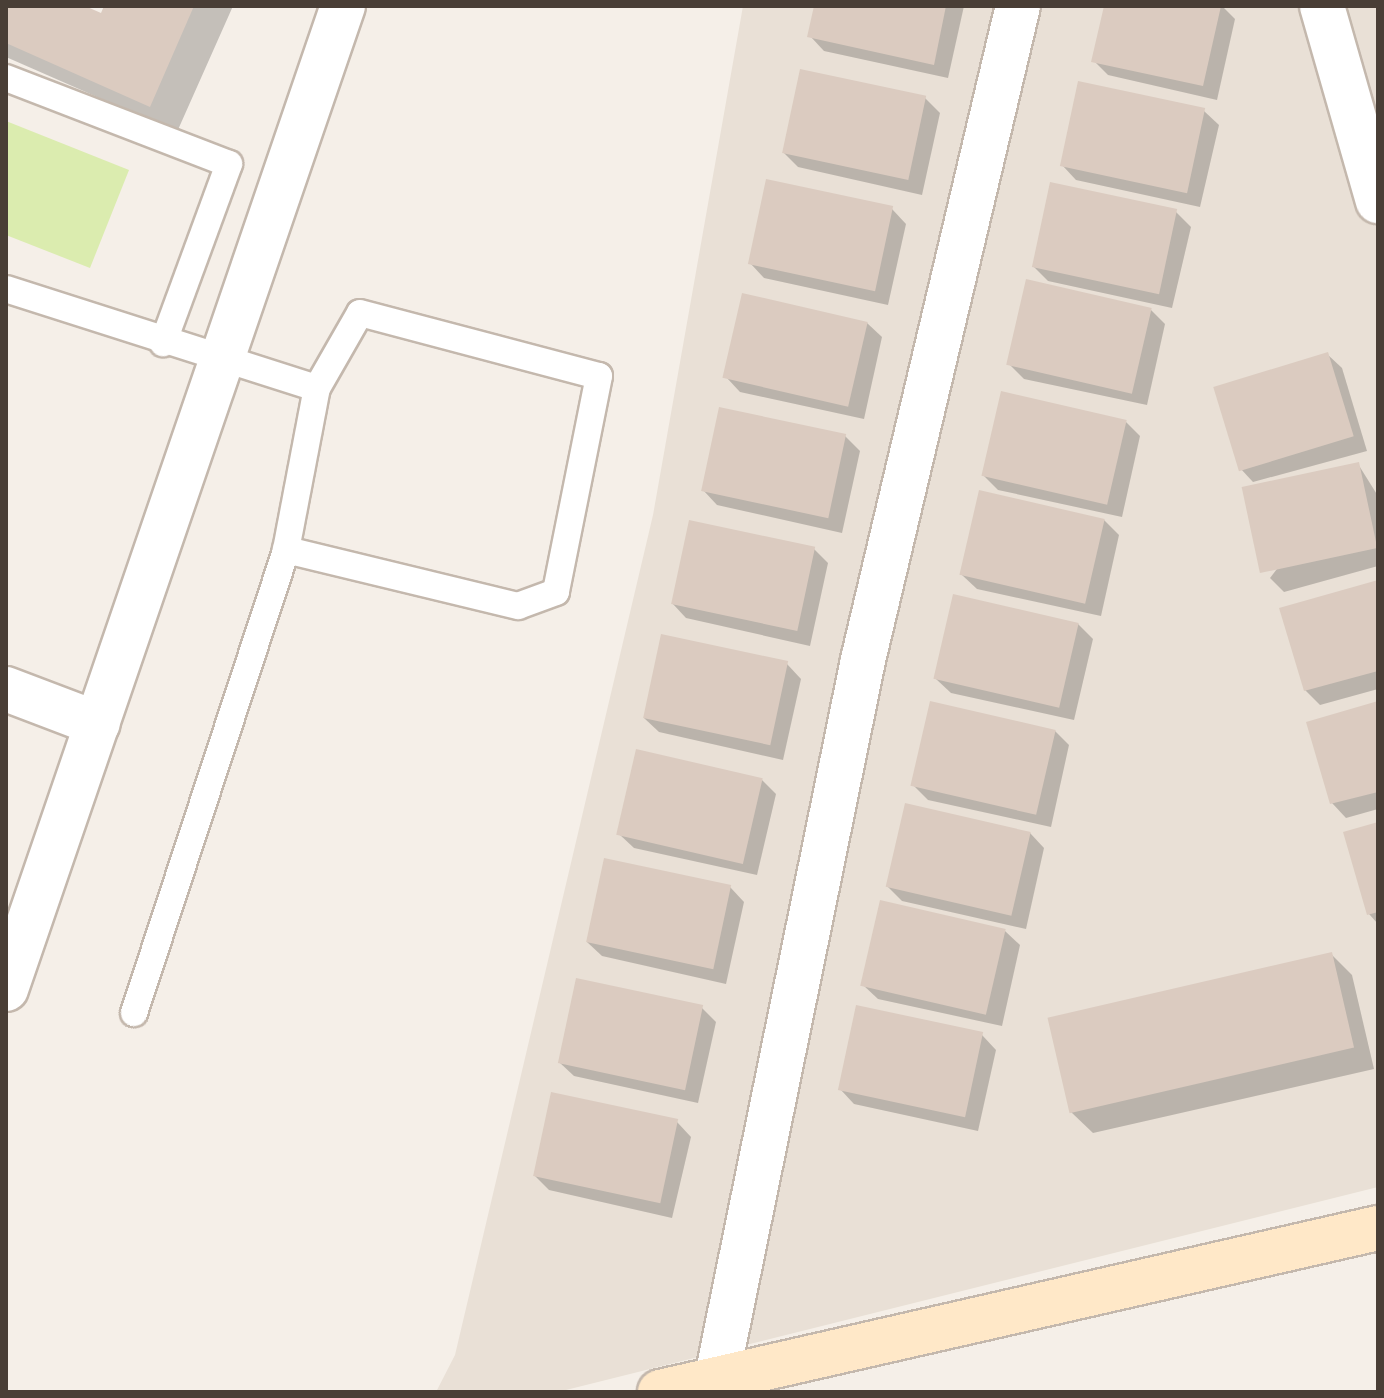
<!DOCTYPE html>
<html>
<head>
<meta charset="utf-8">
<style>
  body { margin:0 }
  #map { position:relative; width:1384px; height:1398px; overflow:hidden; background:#f5efe8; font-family:"Noto Sans",sans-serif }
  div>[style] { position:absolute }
  .residential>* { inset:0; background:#e9e0d6 }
  .green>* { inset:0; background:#dbecaf }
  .shadow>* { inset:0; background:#0003 }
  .building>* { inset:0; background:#dbcbc0; transform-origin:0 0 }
  .roads { filter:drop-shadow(2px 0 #c4b8ad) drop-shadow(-2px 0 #c4b8ad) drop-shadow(0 2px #c4b8ad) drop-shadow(0 -2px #c4b8ad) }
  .service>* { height:26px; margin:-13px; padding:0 13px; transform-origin:13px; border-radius:13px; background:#fff }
  .minor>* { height:44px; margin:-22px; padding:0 22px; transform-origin:22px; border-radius:22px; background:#fff }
  .secondary>* { height:44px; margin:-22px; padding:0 22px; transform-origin:22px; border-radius:22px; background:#ffe8c8 }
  span { translate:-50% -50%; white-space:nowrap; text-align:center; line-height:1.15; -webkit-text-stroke:6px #fff; paint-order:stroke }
  .frame { position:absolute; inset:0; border:8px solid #493e36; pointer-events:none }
</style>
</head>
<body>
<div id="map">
  <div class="residential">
    <i style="clip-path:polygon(743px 6px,1378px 6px,1378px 1187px,558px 1392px,436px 1392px,455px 1355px,653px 515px)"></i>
  </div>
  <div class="green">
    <i style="clip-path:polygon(6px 121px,129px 170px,90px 268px,6px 235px)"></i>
  </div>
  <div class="shadow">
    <i style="clip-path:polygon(6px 6px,80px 6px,102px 16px,106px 6px,233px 6px,177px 132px,6px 57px)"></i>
    <i style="clip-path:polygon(816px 6px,964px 6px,948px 78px,824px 51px,810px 36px)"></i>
    <i style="clip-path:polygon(1106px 6px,1222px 6px,1235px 19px,1217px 100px,1108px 75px,1094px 61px)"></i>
    <i style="clip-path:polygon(925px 98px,940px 113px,922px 195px,798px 167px,783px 152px)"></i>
    <i style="clip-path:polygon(1204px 111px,1219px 125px,1200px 207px,1076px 180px,1062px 165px)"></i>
    <i style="clip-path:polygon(892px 209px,906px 224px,888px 305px,764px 278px,750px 263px)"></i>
    <i style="clip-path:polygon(1176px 212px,1191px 227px,1172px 308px,1048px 281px,1034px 267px)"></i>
    <i style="clip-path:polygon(1151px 310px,1165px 324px,1147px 405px,1024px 379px,1009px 364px)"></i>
    <i style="clip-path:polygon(867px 323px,882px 337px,864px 419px,740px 392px,726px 377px)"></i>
    <i style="clip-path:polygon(1327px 354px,1342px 368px,1367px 451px,1253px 482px,1239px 467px)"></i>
    <i style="clip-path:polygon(1126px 422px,1140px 436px,1122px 517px,998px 490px,983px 475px)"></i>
    <i style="clip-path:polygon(845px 436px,860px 451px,842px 533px,717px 505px,703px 490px)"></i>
    <i style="clip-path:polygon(1358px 464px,1378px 496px,1378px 566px,1284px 592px,1270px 578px)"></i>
    <i style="clip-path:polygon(1104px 520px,1119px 535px,1101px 616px,977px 589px,962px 575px)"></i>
    <i style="clip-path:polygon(814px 549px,828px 563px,810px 646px,686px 618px,672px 603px)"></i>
    <i style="clip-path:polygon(1378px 582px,1378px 689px,1320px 705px,1305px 690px)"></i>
    <i style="clip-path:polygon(1078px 624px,1093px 639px,1074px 720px,951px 693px,936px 679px)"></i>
    <i style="clip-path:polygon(787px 664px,801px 679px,783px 760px,659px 732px,644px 718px)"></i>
    <i style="clip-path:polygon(1378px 703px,1378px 809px,1346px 818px,1332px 803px)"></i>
    <i style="clip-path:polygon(1055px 731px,1069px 745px,1051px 827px,928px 800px,913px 785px)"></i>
    <i style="clip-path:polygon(762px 780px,776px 794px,757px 875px,634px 848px,619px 834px)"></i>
    <i style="clip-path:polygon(1378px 824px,1378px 924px,1369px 914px)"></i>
    <i style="clip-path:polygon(1030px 833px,1044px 848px,1026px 929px,902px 901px,888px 887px)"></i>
    <i style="clip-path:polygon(730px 887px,744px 902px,726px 984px,602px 956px,587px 942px)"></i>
    <i style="clip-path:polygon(1005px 931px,1020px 945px,1002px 1026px,878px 999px,863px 985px)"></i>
    <i style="clip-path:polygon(1331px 954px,1352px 975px,1374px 1069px,1093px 1133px,1071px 1112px)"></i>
    <i style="clip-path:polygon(702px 1008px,716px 1022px,698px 1103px,574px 1076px,559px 1062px)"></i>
    <i style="clip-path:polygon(982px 1035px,996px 1050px,978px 1131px,854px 1104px,840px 1089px)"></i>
    <i style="clip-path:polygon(677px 1122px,691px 1137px,672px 1218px,549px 1190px,535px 1176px)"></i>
  </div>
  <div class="building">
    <i style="clip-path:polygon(6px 6px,85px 6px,101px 13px,104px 6px,194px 6px,150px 107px,6px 43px)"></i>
    <i style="clip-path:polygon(814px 6px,946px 6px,934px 65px,807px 37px)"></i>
    <i style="clip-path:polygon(1104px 6px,1221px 6px,1203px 86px,1091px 62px)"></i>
    <i style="left:800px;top:69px;width:129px;height:86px;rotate:12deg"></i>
    <i style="left:1078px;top:81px;width:130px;height:87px;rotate:12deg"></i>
    <i style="left:766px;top:179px;width:130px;height:87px;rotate:12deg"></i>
    <i style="left:1050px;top:182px;width:130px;height:87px;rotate:12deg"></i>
    <i style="left:1026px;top:279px;width:129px;height:88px;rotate:13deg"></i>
    <i style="left:742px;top:293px;width:129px;height:87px;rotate:13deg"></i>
    <i style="left:1328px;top:352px;width:88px;height:120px;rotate:73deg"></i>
    <i style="left:1001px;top:391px;width:129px;height:87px;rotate:13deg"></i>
    <i style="left:719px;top:407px;width:130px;height:86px;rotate:12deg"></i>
    <i style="left:1359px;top:462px;width:88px;height:120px;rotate:78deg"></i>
    <i style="left:979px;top:490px;width:129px;height:87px;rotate:13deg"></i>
    <i style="left:689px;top:520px;width:129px;height:86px;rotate:12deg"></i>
    <i style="clip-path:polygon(1378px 580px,1378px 671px,1304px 691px,1279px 608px)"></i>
    <i style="left:953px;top:594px;width:129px;height:87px;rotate:13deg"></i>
    <i style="left:661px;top:634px;width:130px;height:86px;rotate:12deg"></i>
    <i style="left:930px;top:701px;width:129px;height:87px;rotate:13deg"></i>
    <i style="clip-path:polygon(1378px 701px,1378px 792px,1330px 804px,1306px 722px)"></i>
    <i style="left:636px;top:749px;width:130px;height:88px;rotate:13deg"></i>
    <i style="left:905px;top:803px;width:129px;height:86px;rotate:13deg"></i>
    <i style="clip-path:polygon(1378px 822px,1378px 912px,1367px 915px,1343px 832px)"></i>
    <i style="left:604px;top:858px;width:130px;height:86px;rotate:12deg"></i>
    <i style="left:880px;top:900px;width:129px;height:88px;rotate:13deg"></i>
    <i style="left:1332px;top:952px;width:98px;height:292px;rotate:77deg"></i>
    <i style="left:576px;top:978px;width:130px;height:87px;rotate:12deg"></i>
    <i style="left:856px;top:1005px;width:130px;height:87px;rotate:12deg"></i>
    <i style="left:551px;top:1092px;width:130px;height:86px;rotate:12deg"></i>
  </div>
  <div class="roads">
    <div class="service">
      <i style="left:6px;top:78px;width:239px;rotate:21.1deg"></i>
      <i style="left:229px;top:164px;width:191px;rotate:110.2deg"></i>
      <i style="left:6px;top:289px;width:326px;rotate:17.7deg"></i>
      <i style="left:317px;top:388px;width:86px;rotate:-60.2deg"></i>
      <i style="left:360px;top:313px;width:247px;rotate:14.8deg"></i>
      <i style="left:599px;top:376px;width:220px;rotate:101.3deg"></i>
      <i style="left:556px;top:592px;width:40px;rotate:159.8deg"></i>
      <i style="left:518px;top:606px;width:239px;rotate:-166.4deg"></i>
      <i style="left:286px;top:550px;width:165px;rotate:-79.2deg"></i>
      <i style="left:134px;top:1013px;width:487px;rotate:-71.8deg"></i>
    </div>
    <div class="minor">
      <i style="left:1322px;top:6px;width:203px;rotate:74deg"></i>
      <i style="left:6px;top:689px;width:98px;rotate:20.8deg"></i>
      <i style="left:6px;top:989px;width:1039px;rotate:-71.08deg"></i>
      <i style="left:717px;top:1377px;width:732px;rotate:-78.49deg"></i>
      <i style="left:863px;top:660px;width:672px;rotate:-76.67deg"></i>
    </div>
    <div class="secondary">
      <i style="left:660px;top:1392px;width:736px;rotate:-12.87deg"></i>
    </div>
  </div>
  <div class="frame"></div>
</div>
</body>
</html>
